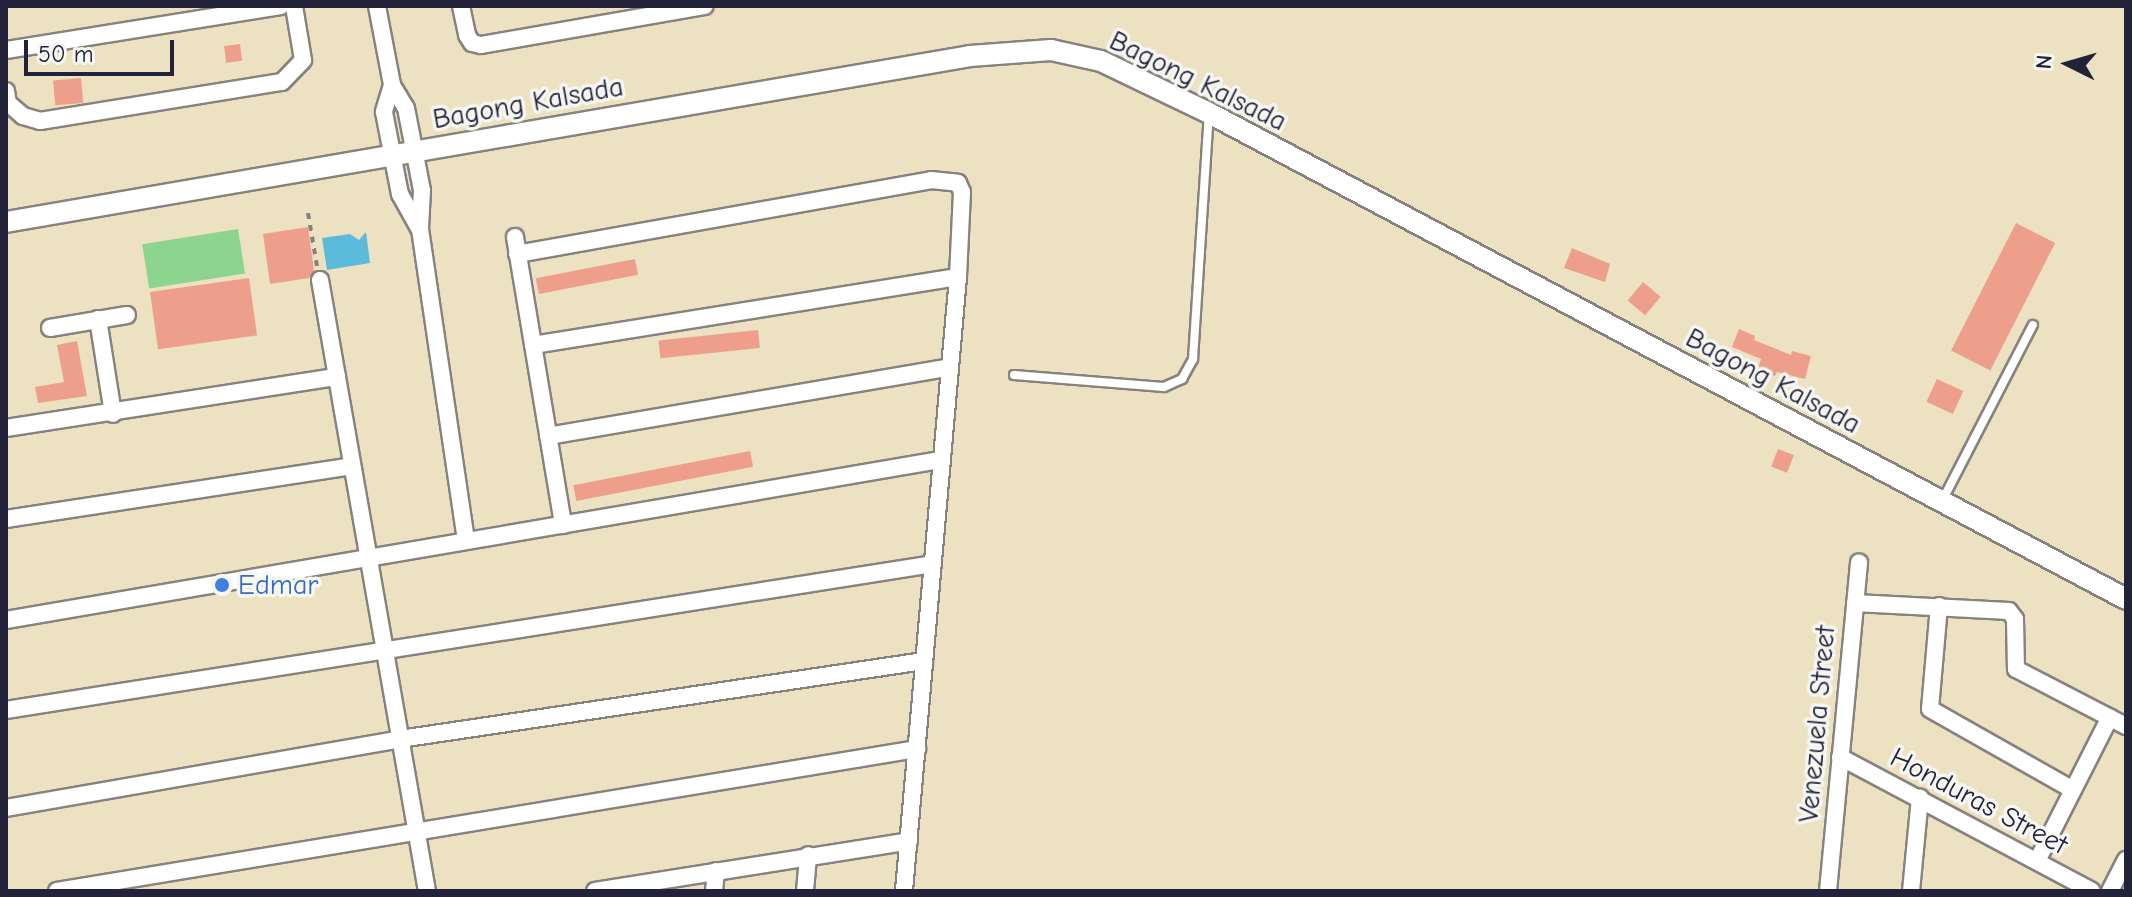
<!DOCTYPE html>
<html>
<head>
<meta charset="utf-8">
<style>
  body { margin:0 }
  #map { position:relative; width:2132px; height:897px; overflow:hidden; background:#ece1c0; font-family:"Comic Neue",sans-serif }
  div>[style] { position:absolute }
  .green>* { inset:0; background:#8dd58f; transform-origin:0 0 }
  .water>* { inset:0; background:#5cbada }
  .building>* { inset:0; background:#ed9f8b; transform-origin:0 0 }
  .path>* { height:4px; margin-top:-2px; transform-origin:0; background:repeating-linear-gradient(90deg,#87827e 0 6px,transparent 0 12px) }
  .roads { filter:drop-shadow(2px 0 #87827e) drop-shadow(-2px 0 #87827e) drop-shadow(0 2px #87827e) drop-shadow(0 -2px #87827e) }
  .service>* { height:8px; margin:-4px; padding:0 4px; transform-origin:4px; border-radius:4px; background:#fff }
  .minor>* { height:16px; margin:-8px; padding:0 8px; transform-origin:8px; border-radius:8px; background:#fff }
  .tertiary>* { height:20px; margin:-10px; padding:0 10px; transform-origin:10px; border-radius:10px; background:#fff }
  .dots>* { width:22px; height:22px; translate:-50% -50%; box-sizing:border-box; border:4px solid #f6f6f2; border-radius:50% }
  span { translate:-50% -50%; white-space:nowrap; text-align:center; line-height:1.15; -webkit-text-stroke:7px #f6f6f2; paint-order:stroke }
  .street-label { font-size:28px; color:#22223b }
  .shop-label { font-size:28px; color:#366cbe }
  .left { translate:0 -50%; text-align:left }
  .frame { position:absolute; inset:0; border:8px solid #22223b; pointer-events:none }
  .north { position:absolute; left:2028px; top:24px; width:80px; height:80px; -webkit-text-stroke:6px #f6f6f2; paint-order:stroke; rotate:275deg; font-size:22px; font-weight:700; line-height:32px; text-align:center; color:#22223b }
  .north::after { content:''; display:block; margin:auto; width:28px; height:36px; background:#22223b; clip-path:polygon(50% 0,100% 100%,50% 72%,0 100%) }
  .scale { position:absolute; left:24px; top:40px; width:150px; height:36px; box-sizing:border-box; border:4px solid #22223b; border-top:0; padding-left:10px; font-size:24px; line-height:28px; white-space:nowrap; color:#22223b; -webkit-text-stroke:6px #f6f6f2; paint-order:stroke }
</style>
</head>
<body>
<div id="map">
  <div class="green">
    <i style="left:238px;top:229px;width:45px;height:97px;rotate:81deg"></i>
  </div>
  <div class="water">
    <i style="clip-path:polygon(366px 232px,370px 263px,327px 270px,322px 238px,350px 234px,359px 240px)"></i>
  </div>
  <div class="building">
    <i style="left:240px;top:44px;width:17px;height:16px;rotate:83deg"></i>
    <i style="left:81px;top:78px;width:25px;height:28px;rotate:85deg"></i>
    <i style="left:2016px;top:223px;width:44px;height:143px;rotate:27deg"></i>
    <i style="clip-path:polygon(308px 227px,314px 271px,309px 278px,270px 284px,263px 234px)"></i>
    <i style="clip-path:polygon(1572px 248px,1610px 264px,1605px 282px,1564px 268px)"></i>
    <i style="left:635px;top:259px;width:16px;height:101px;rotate:79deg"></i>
    <i style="left:249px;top:278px;width:58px;height:100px;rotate:82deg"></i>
    <i style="left:1643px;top:282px;width:23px;height:24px;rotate:40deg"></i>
    <i style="clip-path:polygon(1739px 329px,1755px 336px,1754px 340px,1791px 355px,1792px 351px,1811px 356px,1805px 379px,1777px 372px,1775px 376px,1758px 369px,1761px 359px,1732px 347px)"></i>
    <i style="left:758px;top:330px;width:18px;height:100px;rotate:84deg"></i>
    <i style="clip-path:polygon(77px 341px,87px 396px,38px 403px,35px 387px,64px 382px,57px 345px)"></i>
    <i style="left:1937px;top:379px;width:29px;height:25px;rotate:25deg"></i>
    <i style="left:1778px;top:449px;width:17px;height:19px;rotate:21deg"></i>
    <i style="left:750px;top:451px;width:16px;height:180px;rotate:79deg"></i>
  </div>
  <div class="path">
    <i style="left:308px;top:213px;width:54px;rotate:80.4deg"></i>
  </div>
  <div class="roads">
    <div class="service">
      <i style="left:1014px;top:375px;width:150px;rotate:4.6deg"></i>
      <i style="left:1164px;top:387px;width:20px;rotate:-24deg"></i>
      <i style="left:1182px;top:379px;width:23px;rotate:-61deg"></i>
      <i style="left:1193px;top:359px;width:246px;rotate:-86.3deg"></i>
      <i style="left:1942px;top:501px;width:198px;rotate:-62.7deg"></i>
    </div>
    <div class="minor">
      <i style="left:377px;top:6px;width:80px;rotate:79.2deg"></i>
      <i style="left:392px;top:85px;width:27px;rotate:59deg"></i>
      <i style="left:406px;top:108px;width:84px;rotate:79deg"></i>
      <i style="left:422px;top:190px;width:39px;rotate:93deg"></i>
      <i style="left:420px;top:229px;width:315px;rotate:81.6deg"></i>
      <i style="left:461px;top:6px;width:30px;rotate:78deg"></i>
      <i style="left:467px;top:35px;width:9px;rotate:58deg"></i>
      <i style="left:472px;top:43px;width:9px;rotate:13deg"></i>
      <i style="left:481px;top:45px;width:227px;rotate:-9.9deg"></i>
      <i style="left:6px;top:50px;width:278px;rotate:-9.1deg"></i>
      <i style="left:392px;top:85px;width:28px;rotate:107deg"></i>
      <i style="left:384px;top:112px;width:84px;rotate:79deg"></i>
      <i style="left:400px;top:194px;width:39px;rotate:61deg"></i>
      <i style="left:6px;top:91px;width:12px;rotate:81deg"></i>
      <i style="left:8px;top:103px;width:20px;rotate:41deg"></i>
      <i style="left:23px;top:116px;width:18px;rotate:16deg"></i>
      <i style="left:40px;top:121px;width:245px;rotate:-9.2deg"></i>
      <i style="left:282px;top:82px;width:30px;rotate:-46deg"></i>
      <i style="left:303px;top:60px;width:55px;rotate:-99.5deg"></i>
      <i style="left:515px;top:237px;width:292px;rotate:80.5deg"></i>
      <i style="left:517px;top:254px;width:421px;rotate:-10.1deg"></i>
      <i style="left:931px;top:180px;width:27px;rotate:6deg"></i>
      <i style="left:958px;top:183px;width:10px;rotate:66deg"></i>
      <i style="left:962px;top:192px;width:85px;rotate:92.7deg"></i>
      <i style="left:958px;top:277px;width:616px;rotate:95.03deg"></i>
      <i style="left:320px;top:280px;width:620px;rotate:80.07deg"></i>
      <i style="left:98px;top:319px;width:96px;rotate:81deg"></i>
      <i style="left:50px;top:328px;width:78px;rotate:-9.6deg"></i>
      <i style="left:533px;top:345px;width:430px;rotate:-9.1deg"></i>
      <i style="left:6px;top:428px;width:335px;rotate:-8.8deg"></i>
      <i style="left:548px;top:436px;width:408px;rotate:-9.7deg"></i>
      <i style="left:6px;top:519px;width:350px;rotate:-8.7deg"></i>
      <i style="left:1855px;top:603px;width:154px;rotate:3deg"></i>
      <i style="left:2009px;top:611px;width:10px;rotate:53deg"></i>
      <i style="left:2015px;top:619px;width:50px;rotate:88.9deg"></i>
      <i style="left:2016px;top:669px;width:124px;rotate:27.4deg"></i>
      <i style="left:1939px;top:606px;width:103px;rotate:95deg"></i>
      <i style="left:1930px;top:709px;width:164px;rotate:29.5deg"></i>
      <i style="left:6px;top:620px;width:948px;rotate:-9.72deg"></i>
      <i style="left:6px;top:710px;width:938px;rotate:-8.95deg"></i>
      <i style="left:1840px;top:757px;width:285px;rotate:28deg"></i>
      <i style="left:6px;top:808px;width:400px;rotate:-9.9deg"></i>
      <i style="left:400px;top:739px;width:530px;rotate:-8.47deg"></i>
      <i style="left:2037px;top:861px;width:161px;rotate:-63.1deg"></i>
      <i style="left:57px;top:891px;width:872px;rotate:-9.38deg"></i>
      <i style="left:595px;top:891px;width:318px;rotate:-9deg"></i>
      <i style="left:714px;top:891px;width:20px;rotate:-84deg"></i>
      <i style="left:805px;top:891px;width:36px;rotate:-85deg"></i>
      <i style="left:1828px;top:891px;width:330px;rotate:-84.6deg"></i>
      <i style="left:1911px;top:891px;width:94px;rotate:-84.5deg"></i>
      <i style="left:2110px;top:891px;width:35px;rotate:-63deg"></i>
    </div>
    <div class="tertiary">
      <i style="left:6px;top:222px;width:978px;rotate:-9.77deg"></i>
      <i style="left:970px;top:56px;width:81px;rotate:-4.2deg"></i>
      <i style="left:1051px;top:50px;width:51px;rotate:12.4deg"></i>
      <i style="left:1101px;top:61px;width:120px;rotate:25.7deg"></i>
      <i style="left:1209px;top:113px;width:1038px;rotate:27.92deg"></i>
    </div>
  </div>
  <div class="dots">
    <i style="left:222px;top:585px;background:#3f7fe0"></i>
  </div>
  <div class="street-label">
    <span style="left:1198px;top:81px;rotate:26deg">Bagong Kalsada</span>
    <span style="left:528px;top:103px;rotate:-10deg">Bagong Kalsada</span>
    <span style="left:1773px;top:381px;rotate:28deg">Bagong Kalsada</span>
    <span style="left:1817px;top:724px;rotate:-85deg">Venezuela Street</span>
    <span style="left:1979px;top:801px;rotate:28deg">Honduras Street</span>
  </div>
  <div class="shop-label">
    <span class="left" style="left:238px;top:585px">Edmar</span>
  </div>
  <div class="frame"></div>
  <div class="north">N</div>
  <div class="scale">50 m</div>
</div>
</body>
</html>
